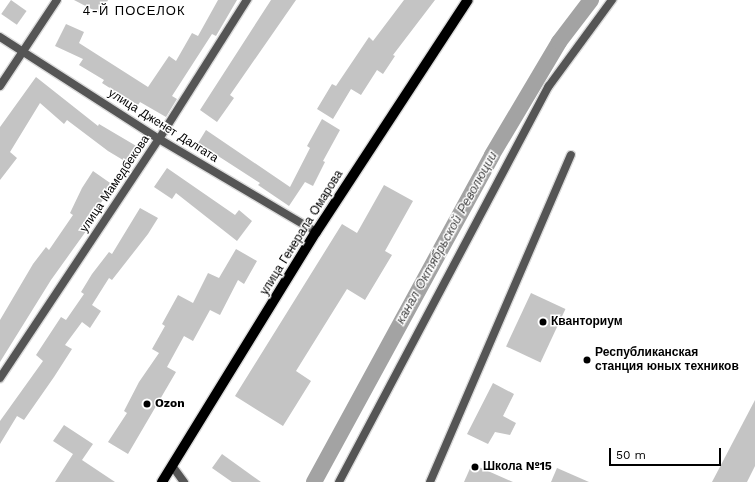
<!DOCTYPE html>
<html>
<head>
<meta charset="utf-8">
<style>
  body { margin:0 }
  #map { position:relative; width:755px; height:482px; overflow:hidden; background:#fff; font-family:"Work Sans",sans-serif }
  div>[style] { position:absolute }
  .canal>* { height:16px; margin:-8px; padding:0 8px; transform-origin:8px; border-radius:8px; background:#a3a3a3 }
  .building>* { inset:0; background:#c4c4c4; transform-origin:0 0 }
  .roads { filter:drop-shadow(1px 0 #dbdbdb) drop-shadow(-1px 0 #dbdbdb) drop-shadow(0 1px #dbdbdb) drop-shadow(0 -1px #dbdbdb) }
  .lane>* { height:8px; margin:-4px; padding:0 4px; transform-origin:4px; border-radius:4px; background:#555 }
  .street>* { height:8px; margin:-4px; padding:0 4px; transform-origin:4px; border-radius:4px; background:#555 }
  .primary>* { height:10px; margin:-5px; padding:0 5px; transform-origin:5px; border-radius:5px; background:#000 }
  .dots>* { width:11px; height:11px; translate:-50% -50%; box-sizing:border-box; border:2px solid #fff; border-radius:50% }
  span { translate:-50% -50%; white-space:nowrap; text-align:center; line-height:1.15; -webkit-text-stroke:3px #fff; paint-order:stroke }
  .street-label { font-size:12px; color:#000 }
  .poi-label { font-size:12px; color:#000; font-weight:700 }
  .left { translate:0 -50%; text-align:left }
  .neighbourhood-label { font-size:13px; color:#000; letter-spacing:1px }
  .water-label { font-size:13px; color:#444; font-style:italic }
  .scale { position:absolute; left:609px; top:448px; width:112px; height:18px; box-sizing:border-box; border:2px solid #000; border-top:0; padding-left:5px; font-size:12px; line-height:14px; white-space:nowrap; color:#000; -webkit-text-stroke:3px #fff; paint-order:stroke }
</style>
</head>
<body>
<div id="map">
  <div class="canal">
    <i style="left:314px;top:482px;width:372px;rotate:-61.4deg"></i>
    <i style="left:492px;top:155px;width:131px;rotate:-59.3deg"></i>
    <i style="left:559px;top:42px;width:53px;rotate:-52.7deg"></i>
  </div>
  <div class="building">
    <i style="left:11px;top:0;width:19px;height:17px;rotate:35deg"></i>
    <i style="clip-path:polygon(74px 0,108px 0,101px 14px)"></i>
    <i style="clip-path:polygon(218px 0,237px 0,216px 36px,212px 34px,172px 96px,177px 99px,166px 117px,140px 102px,138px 105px,116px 92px,102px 83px,104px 80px,79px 65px,83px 59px,55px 46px,66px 24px,84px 32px,79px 43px,148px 87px,169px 56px,176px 61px,192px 33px,198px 36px)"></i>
    <i style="clip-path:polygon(271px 0,296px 0,230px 95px,234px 98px,217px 122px,200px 110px)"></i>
    <i style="clip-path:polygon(404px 0,435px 0,393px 55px,395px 56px,383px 74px,377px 70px,361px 95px,351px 89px,333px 119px,317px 109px,332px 84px,336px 86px,369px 37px,373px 41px)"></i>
    <i style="clip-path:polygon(36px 77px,98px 126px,99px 124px,138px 147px,128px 163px,108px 151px,67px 120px,64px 124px,40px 103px,10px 152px,17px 158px,0 180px,0 127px)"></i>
    <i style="clip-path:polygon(322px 119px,340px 130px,323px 161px,325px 162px,313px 186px,305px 182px,289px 206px,258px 185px,260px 183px,198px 143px,206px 130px,290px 187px,310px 148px,307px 146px)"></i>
    <i style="clip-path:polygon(167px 168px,235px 215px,239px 210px,252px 221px,237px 241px,176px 193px,172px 199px,154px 187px)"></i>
    <i style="clip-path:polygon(93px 171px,113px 185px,98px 207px,94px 220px,51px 280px,0 362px,0 320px,33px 264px,46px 247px,49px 250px,73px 215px,70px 213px,82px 188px)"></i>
    <i style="clip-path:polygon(384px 185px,413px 201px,385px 251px,392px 255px,365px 300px,347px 289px,296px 371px,311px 381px,283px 426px,235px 396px,342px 224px,357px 233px)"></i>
    <i style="clip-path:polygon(140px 208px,158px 218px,148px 234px,112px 280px,109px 278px,92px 305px,101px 311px,90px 328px,82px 322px,65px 345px,72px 349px,54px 377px,24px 420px,17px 416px,0 444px,0 421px,43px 361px,36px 355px,61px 317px,66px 320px,84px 294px,81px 292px,92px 274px,109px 252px,112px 254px)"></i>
    <i style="clip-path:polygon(236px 249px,257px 261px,244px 284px,238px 280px,220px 315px,210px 310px,193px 341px,184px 336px,167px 367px,176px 372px,128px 454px,108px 442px,127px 413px,124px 411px,139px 382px,159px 353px,152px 349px,165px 326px,162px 324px,178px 295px,193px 303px,208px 273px,219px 278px)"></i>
    <i style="left:531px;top:293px;width:38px;height:59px;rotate:25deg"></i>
    <i style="clip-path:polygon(493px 383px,514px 394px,503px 416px,516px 423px,510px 435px,495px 432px,488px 444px,467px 434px)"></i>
    <i style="clip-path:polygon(755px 400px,755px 466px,747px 482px,712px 482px)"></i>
    <i style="clip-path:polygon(64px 425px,93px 444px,82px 460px,115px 482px,55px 482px,73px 454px,53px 441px)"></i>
    <i style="clip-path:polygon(222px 454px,261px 482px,232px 482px,212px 468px)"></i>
    <i style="clip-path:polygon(472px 464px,513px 482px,464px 482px)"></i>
    <i style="clip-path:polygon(557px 468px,589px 482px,551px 482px)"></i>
  </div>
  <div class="roads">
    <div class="lane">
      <i style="left:430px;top:482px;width:356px;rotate:-66.7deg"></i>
    </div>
    <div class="street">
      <i style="left:0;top:37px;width:189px;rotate:32.7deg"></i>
      <i style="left:159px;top:139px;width:182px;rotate:30.6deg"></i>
      <i style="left:0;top:86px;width:103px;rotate:-56.5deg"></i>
      <i style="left:0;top:378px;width:287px;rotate:-56.4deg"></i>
      <i style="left:159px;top:139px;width:165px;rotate:-57.7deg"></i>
      <i style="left:173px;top:467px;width:19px;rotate:54deg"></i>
      <i style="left:339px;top:482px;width:448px;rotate:-62.1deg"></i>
      <i style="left:549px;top:86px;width:107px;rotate:-53.8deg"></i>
    </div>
    <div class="primary">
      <i style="left:162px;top:482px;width:294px;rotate:-58.4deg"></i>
      <i style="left:316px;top:232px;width:277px;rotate:-56.8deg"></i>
    </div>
  </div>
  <div class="dots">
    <i style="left:543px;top:322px;background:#000"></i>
    <i style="left:587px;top:360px;background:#000"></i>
    <i style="left:147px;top:404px;background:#000"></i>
    <i style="left:475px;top:467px;background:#000"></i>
  </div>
  <div class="street-label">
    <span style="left:163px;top:126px;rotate:32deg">улица Дженет Далгата</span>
    <span style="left:115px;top:184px;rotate:-56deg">улица Мамедбекова</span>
    <span style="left:302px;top:233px;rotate:-58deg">улица Генерала Омарова</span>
  </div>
  <div class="poi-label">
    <span class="left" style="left:551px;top:322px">Кванториум</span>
    <span class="left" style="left:595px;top:360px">Республиканская<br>станция юных техников</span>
    <span class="left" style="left:155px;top:404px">Ozon</span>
    <span class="left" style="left:483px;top:467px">Школа №15</span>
  </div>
  <div class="neighbourhood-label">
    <span style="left:134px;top:11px">4-Й ПОСЕЛОК</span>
  </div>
  <div class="water-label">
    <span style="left:447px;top:238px;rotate:-61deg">канал Октябрьской Революции</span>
  </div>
  <div class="scale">50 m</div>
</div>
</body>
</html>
